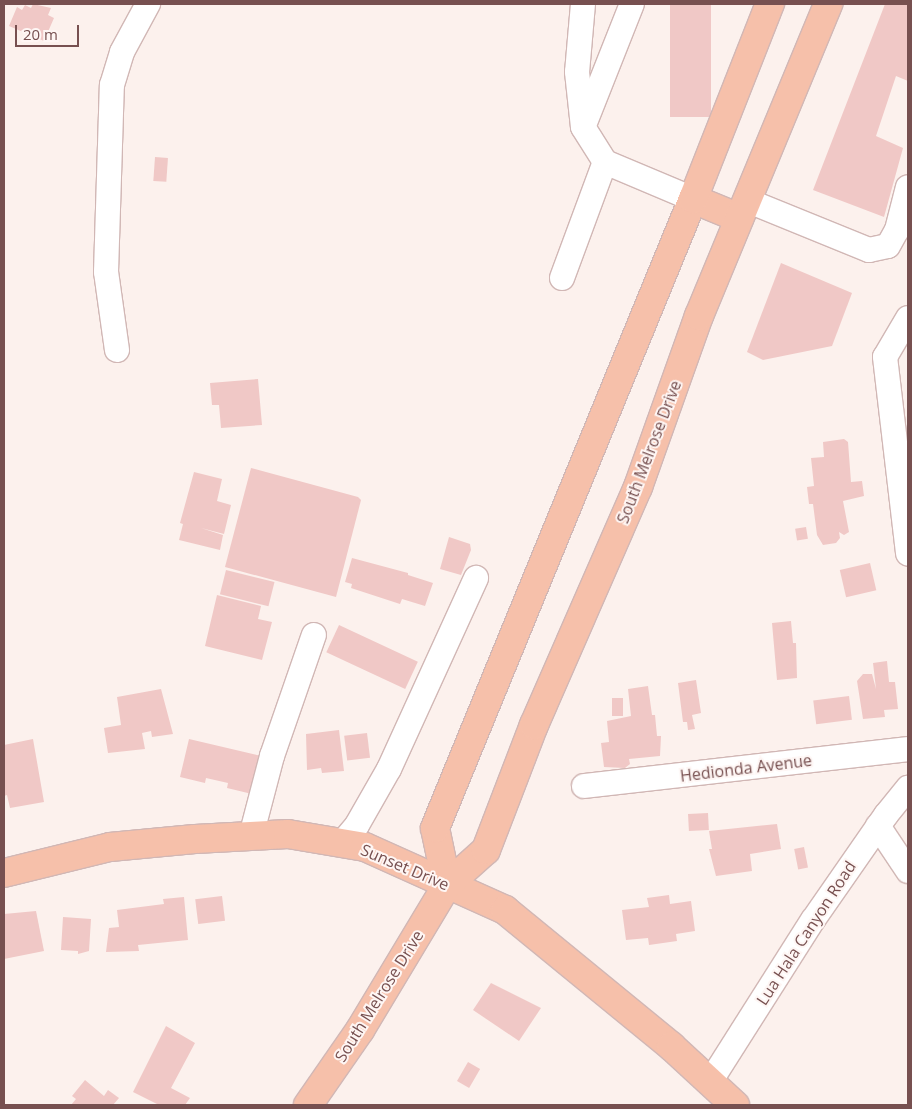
<!DOCTYPE html>
<html>
<head>
<meta charset="utf-8">
<style>
  body { margin:0 }
  #map { position:relative; width:912px; height:1109px; overflow:hidden; background:#fcf1ed; font-family:"Open Sans",sans-serif }
  div>[style] { position:absolute }
  .building>* { inset:0; background:#f0c8c6; transform-origin:0 0 }
  .roads { filter:drop-shadow(1px 0 #d1b7b5) drop-shadow(-1px 0 #d1b7b5) drop-shadow(0 1px #d1b7b5) drop-shadow(0 -1px #d1b7b5) }
  .minor>* { height:24px; margin:-12px; padding:0 12px; transform-origin:12px; border-radius:12px; background:#fff }
  .major>* { height:28px; margin:-14px; padding:0 14px; transform-origin:14px; border-radius:14px; background:#f6c0aa }
  span { translate:-50% -50%; white-space:nowrap; text-align:center; line-height:1.15; -webkit-text-stroke:4px #fef6f4; paint-order:stroke }
  .street-label { font-size:16px; color:#775050 }
  .frame { position:absolute; inset:0; border:5px solid #775050; pointer-events:none }
  .scale { position:absolute; left:15px; top:25px; width:64px; height:22px; box-sizing:border-box; border:2px solid #775050; border-top:0; padding-left:6px; font-size:15px; line-height:18px; white-space:nowrap; color:#775050; -webkit-text-stroke:4px #fef6f4; paint-order:stroke }
</style>
</head>
<body>
<div id="map">
  <div class="building">
    <i style="clip-path:polygon(33px 4px,51px 8px,48px 15px,54px 18px,44px 41px,9px 26px,17px 7px,22px 10px,25px 5px,31px 8px)"></i>
    <i style="left:670px;top:4px;width:41px;height:113px"></i>
    <i style="clip-path:polygon(885px 4px,908px 4px,908px 81px,896px 76px,876px 136px,903px 148px,884px 217px,813px 190px)"></i>
    <i style="left:155px;top:157px;width:13px;height:24px;rotate:4deg"></i>
    <i style="clip-path:polygon(781px 263px,852px 293px,832px 346px,763px 360px,747px 352px)"></i>
    <i style="clip-path:polygon(258px 379px,262px 425px,221px 428px,219px 405px,212px 405px,210px 383px)"></i>
    <i style="clip-path:polygon(844px 439px,848px 442px,851px 482px,862px 481px,864px 496px,843px 501px,849px 532px,844px 535px,839px 532px,840px 538px,836px 543px,823px 545px,817px 535px,813px 504px,809px 504px,807px 487px,814px 486px,811px 458px,824px 457px,823px 442px)"></i>
    <i style="clip-path:polygon(251px 468px,358px 497px,361px 500px,336px 597px,225px 567px)"></i>
    <i style="clip-path:polygon(194px 472px,222px 479px,217px 501px,231px 505px,224px 534px,201px 528px,223px 535px,220px 550px,179px 540px,183px 524px,180px 523px)"></i>
    <i style="left:806px;top:527px;width:12px;height:11px;rotate:81deg"></i>
    <i style="clip-path:polygon(449px 537px,470px 544px,471px 550px,461px 575px,440px 569px)"></i>
    <i style="clip-path:polygon(352px 558px,408px 573px,408px 575px,433px 583px,425px 606px,402px 599px,400px 604px,351px 588px,352px 584px,345px 582px)"></i>
    <i style="left:870px;top:563px;width:28px;height:31px;rotate:77deg"></i>
    <i style="left:226px;top:570px;width:50px;height:25px;rotate:14deg"></i>
    <i style="clip-path:polygon(217px 595px,261px 606px,258px 619px,272px 622px,262px 660px,205px 646px)"></i>
    <i style="clip-path:polygon(791px 621px,793px 643px,796px 643px,797px 678px,777px 680px,772px 623px)"></i>
    <i style="left:339px;top:625px;width:87px;height:30px;rotate:25deg"></i>
    <i style="clip-path:polygon(887px 661px,889px 682px,895px 682px,898px 709px,884px 710px,885px 717px,863px 719px,857px 681px,863px 674px,872px 674px,876px 689px,873px 663px)"></i>
    <i style="clip-path:polygon(696px 680px,701px 713px,692px 715px,695px 729px,688px 730px,687px 722px,683px 722px,678px 683px)"></i>
    <i style="clip-path:polygon(648px 686px,652px 715px,655px 715px,657px 736px,661px 736px,660px 756px,629px 759px,630px 764px,625px 768px,604px 767px,601px 743px,609px 742px,607px 721px,631px 716px,628px 689px)"></i>
    <i style="clip-path:polygon(161px 689px,173px 734px,152px 737px,151px 731px,142px 733px,145px 749px,108px 753px,104px 728px,121px 725px,117px 697px)"></i>
    <i style="left:849px;top:696px;width:24px;height:36px;rotate:83deg"></i>
    <i style="left:612px;top:698px;width:11px;height:18px"></i>
    <i style="clip-path:polygon(339px 730px,344px 771px,322px 773px,321px 768px,307px 770px,306px 734px)"></i>
    <i style="left:367px;top:733px;width:25px;height:23px;rotate:83deg"></i>
    <i style="clip-path:polygon(33px 739px,44px 802px,10px 808px,7px 795px,4px 796px,4px 745px)"></i>
    <i style="clip-path:polygon(189px 739px,261px 756px,252px 794px,227px 788px,228px 783px,206px 778px,205px 783px,180px 777px)"></i>
    <i style="left:708px;top:813px;width:17px;height:20px;rotate:87deg"></i>
    <i style="clip-path:polygon(777px 824px,781px 849px,750px 854px,752px 871px,716px 876px,709px 849px,712px 849px,709px 831px)"></i>
    <i style="left:804px;top:847px;width:21px;height:10px;rotate:79deg"></i>
    <i style="clip-path:polygon(669px 895px,670px 904px,691px 901px,695px 931px,676px 934px,677px 941px,649px 945px,648px 938px,626px 940px,622px 910px,649px 907px,647px 898px)"></i>
    <i style="left:222px;top:896px;width:25px;height:27px;rotate:83deg"></i>
    <i style="clip-path:polygon(184px 897px,188px 940px,138px 945px,139px 951px,106px 952px,109px 928px,119px 927px,117px 910px,164px 904px,163px 899px)"></i>
    <i style="clip-path:polygon(36px 911px,44px 951px,4px 959px,4px 914px)"></i>
    <i style="clip-path:polygon(63px 917px,91px 919px,89px 951px,78px 954px,78px 951px,61px 950px)"></i>
    <i style="clip-path:polygon(491px 983px,541px 1008px,519px 1041px,473px 1010px)"></i>
    <i style="clip-path:polygon(166px 1026px,195px 1043px,171px 1088px,190px 1098px,185px 1105px,159px 1105px,133px 1092px)"></i>
    <i style="left:468px;top:1062px;width:14px;height:22px;rotate:30deg"></i>
    <i style="clip-path:polygon(85px 1080px,104px 1096px,108px 1090px,119px 1098px,113px 1105px,71px 1105px,76px 1099px,72px 1096px)"></i>
  </div>
  <div class="roads">
    <div class="minor">
      <i style="left:583px;top:4px;width:68px;rotate:95deg"></i>
      <i style="left:577px;top:72px;width:55px;rotate:83.8deg"></i>
      <i style="left:583px;top:127px;width:41px;rotate:57.8deg"></i>
      <i style="left:605px;top:162px;width:95px;rotate:22.8deg"></i>
      <i style="left:584px;top:125px;width:130px;rotate:-68.4deg"></i>
      <i style="left:746px;top:200px;width:133px;rotate:22.1deg"></i>
      <i style="left:869px;top:250px;width:19px;rotate:-12deg"></i>
      <i style="left:888px;top:246px;width:18px;rotate:-61deg"></i>
      <i style="left:897px;top:230px;width:44px;rotate:-75.7deg"></i>
      <i style="left:562px;top:278px;width:124px;rotate:-69.7deg"></i>
      <i style="left:908px;top:318px;width:45px;rotate:120.5deg"></i>
      <i style="left:885px;top:357px;width:198px;rotate:83.3deg"></i>
      <i style="left:117px;top:350px;width:79px;rotate:-98deg"></i>
      <i style="left:106px;top:272px;width:187px;rotate:-88.2deg"></i>
      <i style="left:112px;top:85px;width:34px;rotate:-73deg"></i>
      <i style="left:122px;top:52px;width:55px;rotate:-61.6deg"></i>
      <i style="left:584px;top:786px;width:326px;rotate:-6.5deg"></i>
      <i style="left:878px;top:826px;width:54px;rotate:56.3deg"></i>
      <i style="left:251px;top:836px;width:83px;rotate:-75.3deg"></i>
      <i style="left:272px;top:756px;width:128px;rotate:-70.9deg"></i>
      <i style="left:342px;top:843px;width:23px;rotate:-50deg"></i>
      <i style="left:357px;top:825px;width:64px;rotate:-60.3deg"></i>
      <i style="left:389px;top:769px;width:210px;rotate:-65.5deg"></i>
      <i style="left:710px;top:1082px;width:192px;rotate:-57.6deg"></i>
      <i style="left:813px;top:920px;width:128px;rotate:-55.2deg"></i>
      <i style="left:886px;top:815px;width:35px;rotate:-51deg"></i>
    </div>
    <div class="major">
      <i style="left:693px;top:199px;width:50px;rotate:22.4deg"></i>
      <i style="left:4px;top:873px;width:109px;rotate:-13.8deg"></i>
      <i style="left:110px;top:847px;width:85px;rotate:-5.4deg"></i>
      <i style="left:195px;top:839px;width:93px;rotate:-3.1deg"></i>
      <i style="left:288px;top:834px;width:78px;rotate:9.6deg"></i>
      <i style="left:365px;top:847px;width:154px;rotate:24.2deg"></i>
      <i style="left:505px;top:910px;width:215px;rotate:39.3deg"></i>
      <i style="left:671px;top:1046px;width:87px;rotate:42.7deg"></i>
      <i style="left:447px;top:885px;width:58px;rotate:-101.9deg"></i>
      <i style="left:435px;top:828px;width:680px;rotate:-67.7deg"></i>
      <i style="left:693px;top:199px;width:210px;rotate:-68.5deg"></i>
      <i style="left:308px;top:1105px;width:91px;rotate:-55.3deg"></i>
      <i style="left:360px;top:1030px;width:169px;rotate:-59deg"></i>
      <i style="left:447px;top:885px;width:52px;rotate:-41.9deg"></i>
      <i style="left:486px;top:850px;width:134px;rotate:-69deg"></i>
      <i style="left:534px;top:725px;width:260px;rotate:-66.4deg"></i>
      <i style="left:638px;top:487px;width:182px;rotate:-70.4deg"></i>
      <i style="left:699px;top:316px;width:338px;rotate:-67.5deg"></i>
    </div>
  </div>
  <div class="street-label">
    <span style="left:649px;top:452px;rotate:-69deg">South Melrose Drive</span>
    <span style="left:746px;top:768px;rotate:-7deg">Hedionda Avenue</span>
    <span style="left:405px;top:867px;rotate:23deg">Sunset Drive</span>
    <span style="left:806px;top:933px;rotate:-57deg">Lua Hala Canyon Road</span>
    <span style="left:379px;top:996px;rotate:-58deg">South Melrose Drive</span>
  </div>
  <div class="frame"></div>
  <div class="scale">20 m</div>
</div>
</body>
</html>
